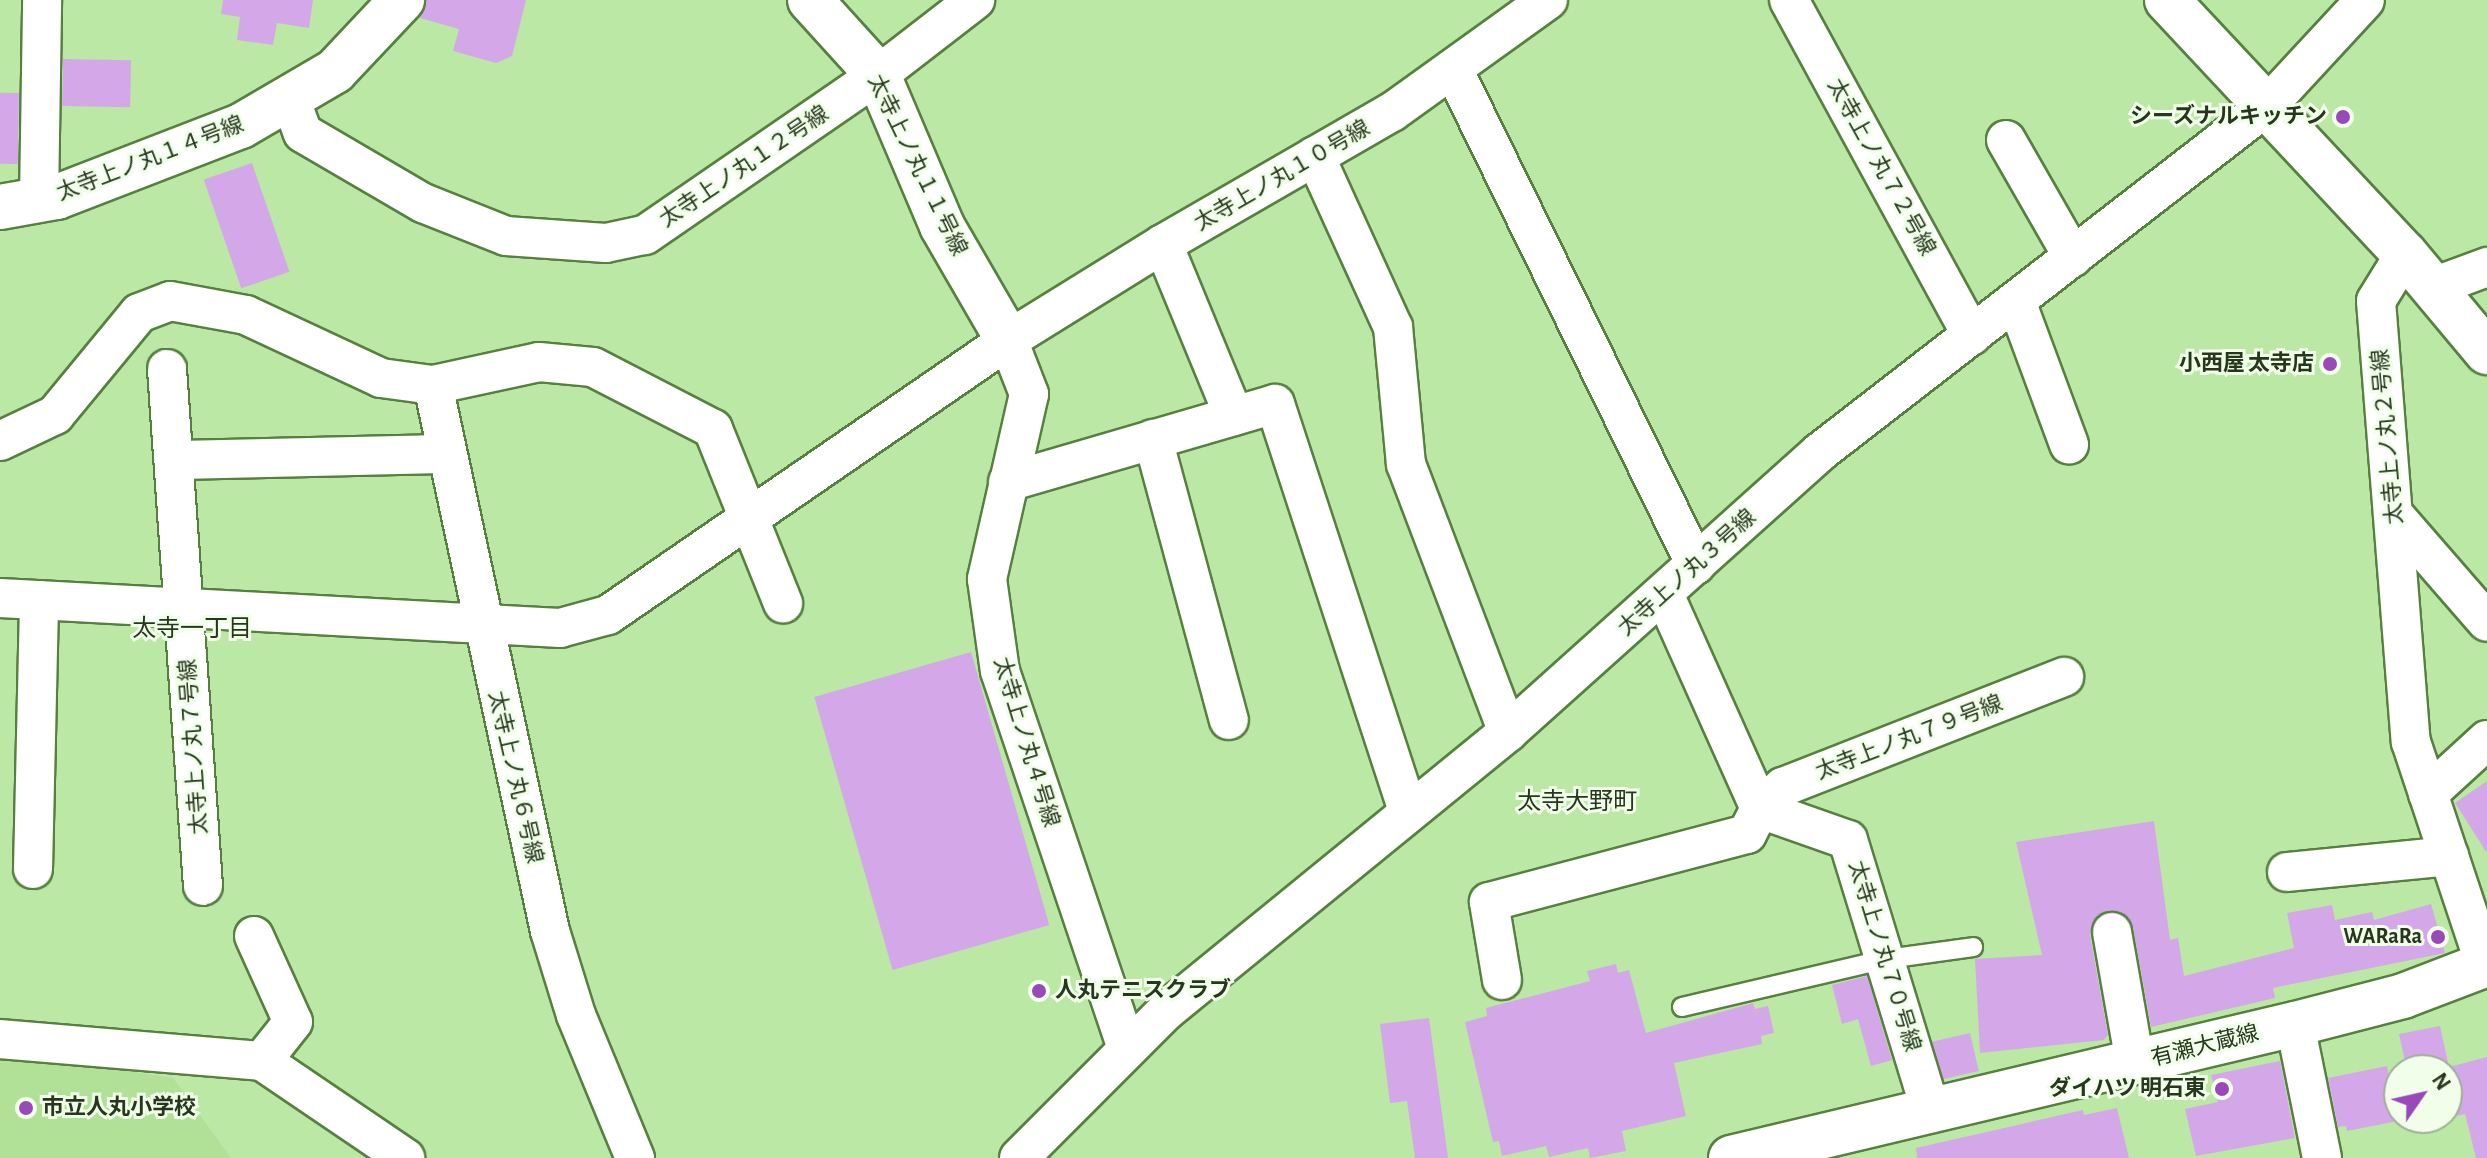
<!DOCTYPE html>
<html>
<head>
<meta charset="utf-8">
<style>
  body { margin:0 }
  #map { position:relative; width:2487px; height:1158px; overflow:hidden; background:#bbe8a4; font-family:"Alegreya Sans","Noto Sans JP",sans-serif }
  div>[style] { position:absolute }
  .built>* { inset:0; background:#b0e196 }
  .building>* { inset:0; background:#d4a8e8; transform-origin:0 0 }
  .roads { filter:drop-shadow(2px 0 #578040) drop-shadow(-2px 0 #578040) drop-shadow(0 2px #578040) drop-shadow(0 -2px #578040) }
  .lane>* { height:18px; margin:-9px; padding:0 9px; transform-origin:9px; border-radius:9px; background:#fff }
  .street>* { height:38px; margin:-19px; padding:0 19px; transform-origin:19px; border-radius:19px; background:#fff }
  .secondary>* { height:44px; margin:-22px; padding:0 22px; transform-origin:22px; border-radius:22px; background:#fff }
  .dots>* { width:22px; height:22px; translate:-50% -50%; box-sizing:border-box; border:4px solid #f1ffea; border-radius:50% }
  span { translate:-50% -50%; white-space:nowrap; text-align:center; line-height:1.15; -webkit-text-stroke:6px #f1ffea; paint-order:stroke }
  .poi-label { font-size:22px; color:#25371c; font-weight:700 }
  .right { translate:-100% -50%; text-align:right }
  .left { translate:0 -50%; text-align:left }
  .street-label { font-size:22px; color:#25371c }
  .neighbourhood-label { font-size:24px; color:#25371c }
  .north { position:absolute; left:2383px; top:1054px; width:80px; height:80px; box-sizing:border-box; background:#f1ffea; border:2px solid #9faf98; border-radius:50%; rotate:56deg; font-size:22px; font-weight:700; line-height:32px; text-align:center; color:#25371c }
  .north::after { content:''; display:block; margin:auto; width:28px; height:36px; background:#9949b9; clip-path:polygon(50% 0,100% 100%,50% 72%,0 100%) }
</style>
</head>
<body>
<div id="map">
  <div class="built">
    <i style="clip-path:polygon(0 1052px,173px 1078px,231px 1158px,0 1158px)"></i>
  </div>
  <div class="building">
    <i style="clip-path:polygon(223px 0,313px 0,309px 28px,277px 23px,273px 45px,237px 40px,240px 17px,221px 14px)"></i>
    <i style="clip-path:polygon(426px 0,526px 0,512px 56px,496px 63px,453px 51px,459px 29px,420px 18px)"></i>
    <i style="left:63px;top:59px;width:68px;height:47px;rotate:1deg"></i>
    <i style="left:19px;top:93px;width:71px;height:19px;rotate:91deg"></i>
    <i style="left:252px;top:163px;width:115px;height:51px;rotate:71deg"></i>
    <i style="left:971px;top:652px;width:284px;height:163px;rotate:74deg"></i>
    <i style="clip-path:polygon(2487px 781px,2487px 853px,2455px 803px)"></i>
    <i style="clip-path:polygon(2154px 821px,2170px 940px,2178px 938px,2184px 976px,2294px 948px,2287px 913px,2332px 905px,2335px 920px,2372px 912px,2374px 920px,2431px 904px,2445px 953px,2273px 988px,2275px 998px,2151px 1027px,2133px 927px,2120px 912px,2107px 911px,2092px 924px,2090px 935px,2108px 1035px,2104px 1040px,1980px 1053px,1975px 959px,2042px 955px,2016px 842px)"></i>
    <i style="clip-path:polygon(1616px 964px,1618px 973px,1629px 970px,1646px 1033px,1753px 1003px,1755px 1009px,1768px 1006px,1774px 1033px,1761px 1036px,1762px 1044px,1674px 1063px,1686px 1116px,1622px 1131px,1626px 1151px,1590px 1158px,1588px 1148px,1549px 1157px,1546px 1146px,1502px 1156px,1499px 1141px,1493px 1142px,1465px 1022px,1487px 1016px,1486px 1008px,1590px 981px,1587px 971px)"></i>
    <i style="clip-path:polygon(1867px 976px,1892px 1060px,1871px 1066px,1858px 1019px,1842px 1024px,1832px 985px)"></i>
    <i style="clip-path:polygon(1429px 1018px,1448px 1158px,1415px 1158px,1407px 1101px,1390px 1103px,1380px 1024px)"></i>
    <i style="clip-path:polygon(2440px 1026px,2449px 1067px,2487px 1057px,2487px 1158px,2476px 1158px,2465px 1114px,2447px 1118px,2447px 1070px,2407px 1070px,2399px 1034px)"></i>
    <i style="left:1970px;top:1033px;width:39px;height:39px;rotate:77deg"></i>
    <i style="clip-path:polygon(2280px 1061px,2295px 1138px,2196px 1156px,2185px 1109px,2218px 1102px,2211px 1075px)"></i>
    <i style="clip-path:polygon(2387px 1066px,2398px 1121px,2347px 1131px,2346px 1126px,2338px 1127px,2328px 1078px)"></i>
    <i style="clip-path:polygon(2117px 1108px,2129px 1158px,1917px 1158px,1916px 1148px,2083px 1110px,2084px 1115px)"></i>
  </div>
  <div class="roads">
    <div class="lane">
      <i style="left:1682px;top:1007px;width:211px;rotate:-13.2deg"></i>
      <i style="left:1887px;top:959px;width:87px;rotate:-7.9deg"></i>
    </div>
    <div class="street">
      <i style="left:1789px;top:0;width:382px;rotate:61.4deg"></i>
      <i style="left:1453px;top:69px;width:552px;rotate:63.9deg"></i>
      <i style="left:290px;top:98px;width:37px;rotate:70deg"></i>
      <i style="left:303px;top:133px;width:139px;rotate:30.3deg"></i>
      <i style="left:423px;top:203px;width:89px;rotate:21.7deg"></i>
      <i style="left:506px;top:236px;width:100px;rotate:4deg"></i>
      <i style="left:606px;top:243px;width:40px;rotate:-12deg"></i>
      <i style="left:645px;top:235px;width:283px;rotate:-34.5deg"></i>
      <i style="left:878px;top:75px;width:123px;rotate:-37.7deg"></i>
      <i style="left:2006px;top:140px;width:135px;rotate:60.2deg"></i>
      <i style="left:1315px;top:156px;width:188px;rotate:65.5deg"></i>
      <i style="left:1393px;top:327px;width:138px;rotate:84.6deg"></i>
      <i style="left:1406px;top:464px;width:287px;rotate:69.2deg"></i>
      <i style="left:39px;top:200px;width:200px;rotate:-89.1deg"></i>
      <i style="left:1163px;top:244px;width:186px;rotate:67.6deg"></i>
      <i style="left:2405px;top:254px;width:55px;rotate:121.7deg"></i>
      <i style="left:2376px;top:301px;width:442px;rotate:85.5deg"></i>
      <i style="left:2411px;top:742px;width:234px;rotate:71.6deg"></i>
      <i style="left:2433px;top:287px;width:58px;rotate:-20.3deg"></i>
      <i style="left:2016px;top:301px;width:153px;rotate:69.7deg"></i>
      <i style="left:1008px;top:340px;width:58px;rotate:68.7deg"></i>
      <i style="left:1029px;top:394px;width:190px;rotate:102.8deg"></i>
      <i style="left:987px;top:579px;width:93px;rotate:82deg"></i>
      <i style="left:1000px;top:671px;width:396px;rotate:71.4deg"></i>
      <i style="left:167px;top:369px;width:518px;rotate:86.02deg"></i>
      <i style="left:433px;top:385px;width:558px;rotate:77.91deg"></i>
      <i style="left:550px;top:931px;width:88px;rotate:72.8deg"></i>
      <i style="left:576px;top:1015px;width:155px;rotate:67.6deg"></i>
      <i style="left:1153px;top:439px;width:291px;rotate:74.9deg"></i>
      <i style="left:0;top:441px;width:61px;rotate:-25.3deg"></i>
      <i style="left:55px;top:415px;width:132px;rotate:-50.5deg"></i>
      <i style="left:139px;top:313px;width:33px;rotate:-21deg"></i>
      <i style="left:170px;top:301px;width:77px;rotate:10.4deg"></i>
      <i style="left:246px;top:315px;width:149px;rotate:25deg"></i>
      <i style="left:381px;top:378px;width:52px;rotate:7.7deg"></i>
      <i style="left:433px;top:385px;width:108px;rotate:-12.2deg"></i>
      <i style="left:539px;top:362px;width:54px;rotate:5.3deg"></i>
      <i style="left:593px;top:367px;width:135px;rotate:27.3deg"></i>
      <i style="left:713px;top:429px;width:188px;rotate:68.1deg"></i>
      <i style="left:176px;top:460px;width:270px;rotate:-1.3deg"></i>
      <i style="left:1008px;top:482px;width:278px;rotate:-16.3deg"></i>
      <i style="left:1275px;top:404px;width:429px;rotate:71.9deg"></i>
      <i style="left:2395px;top:516px;width:140px;rotate:49deg"></i>
      <i style="left:1664px;top:594px;width:235px;rotate:65.9deg"></i>
      <i style="left:1760px;top:809px;width:93px;rotate:19.4deg"></i>
      <i style="left:1848px;top:840px;width:284px;rotate:73deg"></i>
      <i style="left:0;top:598px;width:561px;rotate:3.07deg"></i>
      <i style="left:560px;top:628px;width:50px;rotate:-15.2deg"></i>
      <i style="left:608px;top:615px;width:485px;rotate:-34.5deg"></i>
      <i style="left:1008px;top:340px;width:182px;rotate:-31.8deg"></i>
      <i style="left:1163px;top:244px;width:264px;rotate:-30deg"></i>
      <i style="left:1392px;top:112px;width:192px;rotate:-35.7deg"></i>
      <i style="left:2428px;top:794px;width:80px;rotate:-42.5deg"></i>
      <i style="left:33px;top:869px;width:269px;rotate:-88.7deg"></i>
      <i style="left:2287px;top:872px;width:163px;rotate:-5.6deg"></i>
      <i style="left:2112px;top:932px;width:133px;rotate:80deg"></i>
      <i style="left:254px;top:936px;width:94px;rotate:65.6deg"></i>
      <i style="left:293px;top:1022px;width:50px;rotate:128.5deg"></i>
      <i style="left:1502px;top:980px;width:79px;rotate:-99.5deg"></i>
      <i style="left:1489px;top:902px;width:267px;rotate:-14.8deg"></i>
      <i style="left:1747px;top:834px;width:28px;rotate:-63deg"></i>
      <i style="left:1760px;top:809px;width:32px;rotate:-44deg"></i>
      <i style="left:1783px;top:787px;width:302px;rotate:-21.4deg"></i>
      <i style="left:2295px;top:1024px;width:137px;rotate:78.6deg"></i>
      <i style="left:0;top:1039px;width:263px;rotate:4.8deg"></i>
      <i style="left:262px;top:1061px;width:173px;rotate:34.1deg"></i>
      <i style="left:1019px;top:1158px;width:208px;rotate:-45deg"></i>
      <i style="left:1166px;top:1011px;width:441px;rotate:-39.2deg"></i>
      <i style="left:1508px;top:732px;width:419px;rotate:-41.9deg"></i>
      <i style="left:1820px;top:452px;width:565px;rotate:-37.74deg"></i>
      <i style="left:2267px;top:106px;width:144px;rotate:-47.2deg"></i>
    </div>
    <div class="secondary">
      <i style="left:810px;top:0;width:101px;rotate:47.8deg"></i>
      <i style="left:878px;top:75px;width:164px;rotate:67deg"></i>
      <i style="left:942px;top:226px;width:132px;rotate:59.9deg"></i>
      <i style="left:2167px;top:0;width:348px;rotate:46.9deg"></i>
      <i style="left:2405px;top:254px;width:128px;rotate:50.1deg"></i>
      <i style="left:0;top:207px;width:58px;rotate:-10deg"></i>
      <i style="left:57px;top:197px;width:197px;rotate:-21.1deg"></i>
      <i style="left:241px;top:126px;width:109px;rotate:-30.3deg"></i>
      <i style="left:335px;top:71px;width:98px;rotate:-46.7deg"></i>
      <i style="left:1731px;top:1158px;width:580px;rotate:-13.37deg"></i>
      <i style="left:2295px;top:1024px;width:112px;rotate:-14.5deg"></i>
      <i style="left:2403px;top:996px;width:90px;rotate:-20.9deg"></i>
    </div>
  </div>
  <div class="dots">
    <i style="left:2343px;top:117px;background:#9949b9"></i>
    <i style="left:2330px;top:364px;background:#9949b9"></i>
    <i style="left:2438px;top:937px;background:#9949b9"></i>
    <i style="left:1039px;top:991px;background:#9949b9"></i>
    <i style="left:2222px;top:1089px;background:#9949b9"></i>
    <i style="left:26px;top:1108px;background:#9949b9"></i>
  </div>
  <div class="poi-label">
    <span class="right" style="left:2327px;top:117px">シーズナルキッチン</span>
    <span class="right" style="left:2314px;top:364px">小西屋 太寺店</span>
    <span class="right" style="left:2422px;top:937px">WARaRa</span>
    <span class="left" style="left:1055px;top:991px">人丸テニスクラブ</span>
    <span class="right" style="left:2206px;top:1089px">ダイハツ 明石東</span>
    <span class="left" style="left:42px;top:1108px">市立人丸小学校</span>
  </div>
  <div class="street-label">
    <span style="left:150px;top:159px;rotate:-21deg">太寺上ノ丸１４号線</span>
    <span style="left:917px;top:165px;rotate:64deg">太寺上ノ丸１１号線</span>
    <span style="left:744px;top:167px;rotate:-34deg">太寺上ノ丸１２号線</span>
    <span style="left:1881px;top:167px;rotate:61deg">太寺上ノ丸７２号線</span>
    <span style="left:1282px;top:176px;rotate:-30deg">太寺上ノ丸１０号線</span>
    <span style="left:2388px;top:437px;rotate:-95deg">太寺上ノ丸２号線</span>
    <span style="left:1687px;top:573px;rotate:-42deg">太寺上ノ丸３号線</span>
    <span style="left:1909px;top:738px;rotate:-21deg">太寺上ノ丸７９号線</span>
    <span style="left:1026px;top:742px;rotate:73deg">太寺上ノ丸４号線</span>
    <span style="left:194px;top:747px;rotate:-94deg">太寺上ノ丸７号線</span>
    <span style="left:515px;top:777px;rotate:77deg">太寺上ノ丸６号線</span>
    <span style="left:1884px;top:956px;rotate:73deg">太寺上ノ丸７０号線</span>
    <span style="left:2205px;top:1046px;rotate:-14deg">有瀬大蔵線</span>
  </div>
  <div class="neighbourhood-label">
    <span style="left:192px;top:630px">太寺一丁目</span>
    <span style="left:1577px;top:803px">太寺大野町</span>
  </div>
  <div class="north">N</div>
</div>
</body>
</html>
